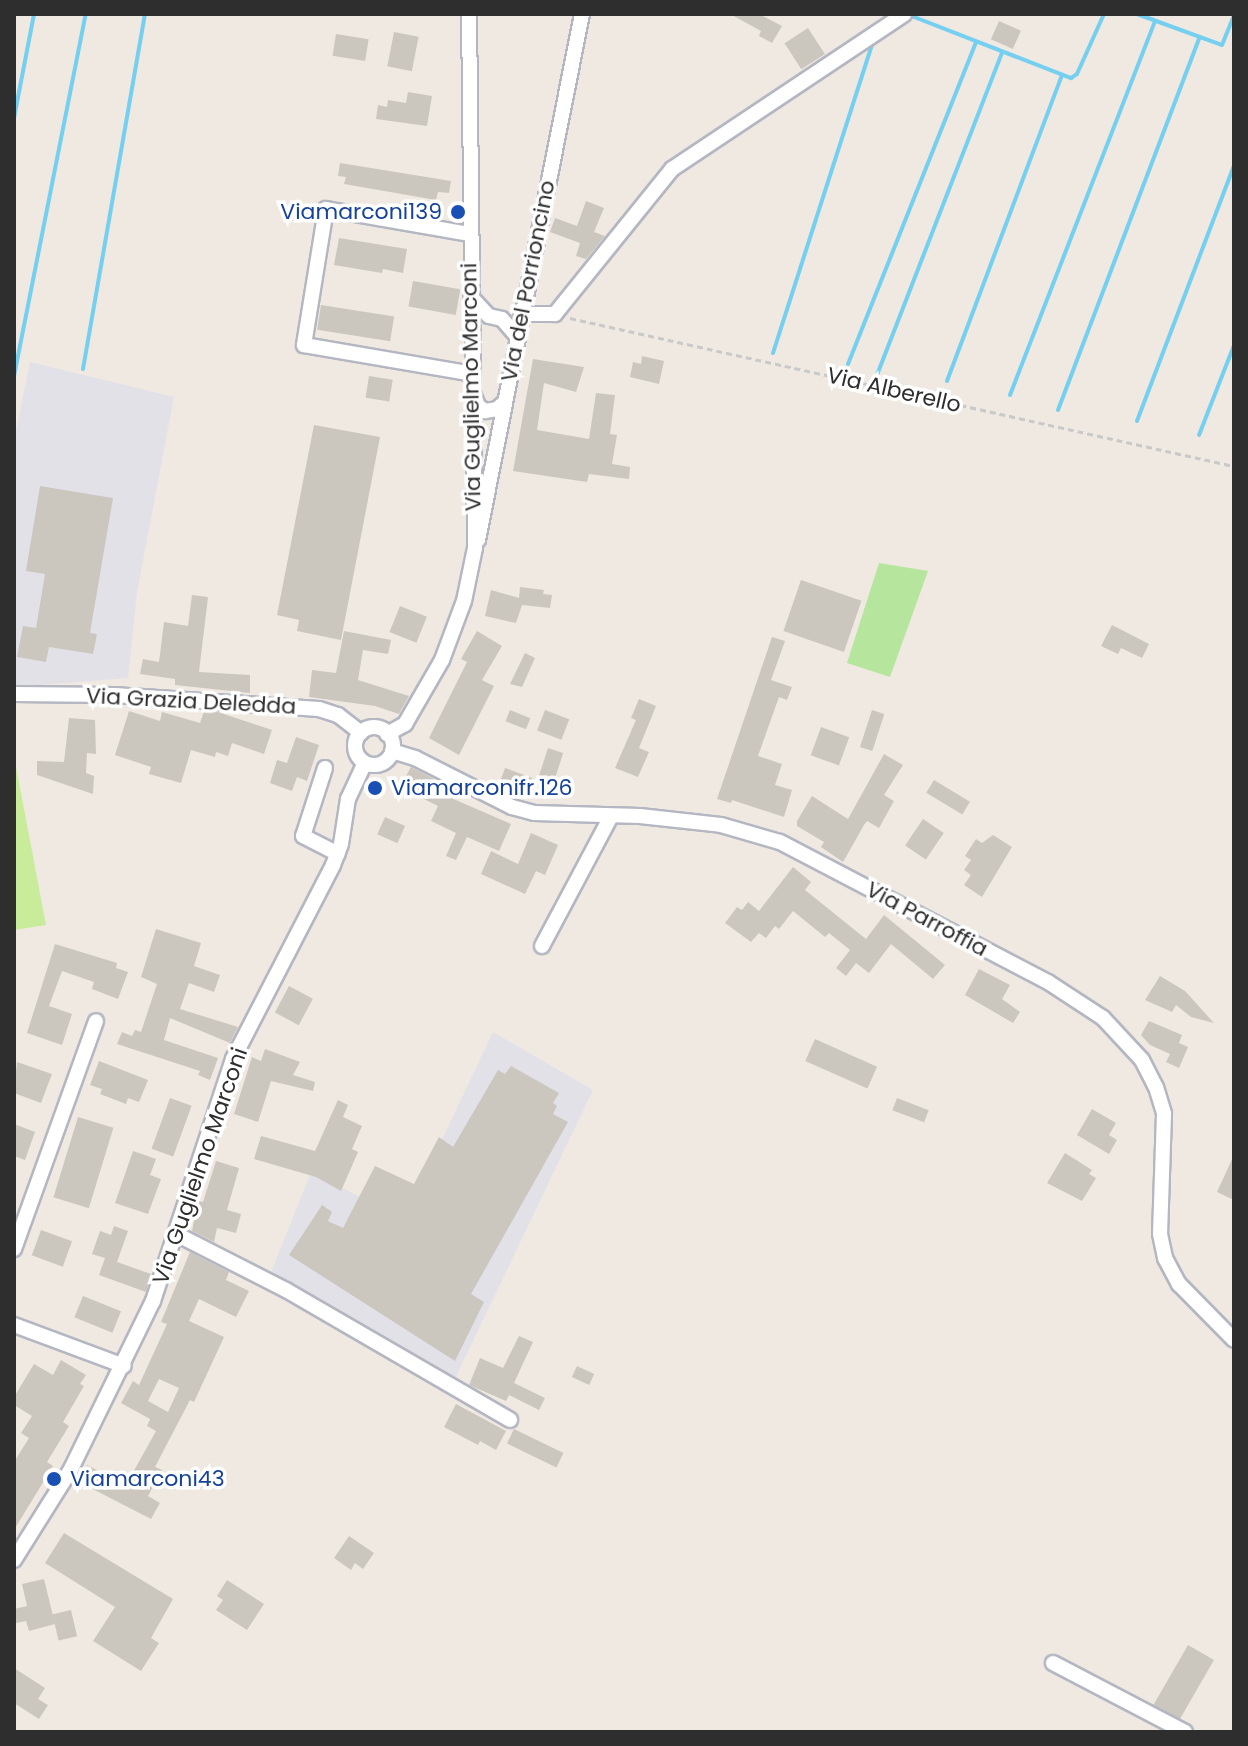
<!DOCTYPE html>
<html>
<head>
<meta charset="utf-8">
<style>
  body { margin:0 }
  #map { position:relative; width:1248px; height:1746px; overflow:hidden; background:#efe9e1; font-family:Poppins,sans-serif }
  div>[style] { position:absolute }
  .industrial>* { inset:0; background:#e3e1e8 }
  .green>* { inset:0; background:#b6e59e }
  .pitch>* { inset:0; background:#c9ec9a }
  .stream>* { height:4px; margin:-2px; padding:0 2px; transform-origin:2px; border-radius:2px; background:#75cff0 }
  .building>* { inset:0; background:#cbc7bf; transform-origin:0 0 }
  .path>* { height:3px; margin-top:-1.5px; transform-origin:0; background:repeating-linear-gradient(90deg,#c9c9c9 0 6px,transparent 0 10px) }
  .roads { filter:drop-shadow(2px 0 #b4b7c1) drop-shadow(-2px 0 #b4b7c1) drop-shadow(0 2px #b4b7c1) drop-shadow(0 -2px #b4b7c1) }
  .minor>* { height:14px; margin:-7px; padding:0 7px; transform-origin:7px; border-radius:7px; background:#fff }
  .minor>.ring { margin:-7px; padding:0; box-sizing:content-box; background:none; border:14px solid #fff; border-radius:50% }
  .dots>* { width:22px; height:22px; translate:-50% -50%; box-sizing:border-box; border:4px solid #fff; border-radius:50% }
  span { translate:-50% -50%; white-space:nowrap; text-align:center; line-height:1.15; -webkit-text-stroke:7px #fff; paint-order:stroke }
  .transit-label { font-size:22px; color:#164399 }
  .right { translate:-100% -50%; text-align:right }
  .left { translate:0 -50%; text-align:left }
  .street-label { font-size:22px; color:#2e2e2e }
  .frame { position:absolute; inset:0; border:16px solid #2e2e2e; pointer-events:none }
</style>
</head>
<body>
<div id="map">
  <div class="industrial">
    <i style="clip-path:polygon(30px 362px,174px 397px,137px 592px,128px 678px,14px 687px,14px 441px)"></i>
    <i style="clip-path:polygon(493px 1032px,593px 1090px,451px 1387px,409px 1369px,265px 1287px,312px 1170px,403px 1222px)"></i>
  </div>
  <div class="green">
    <i style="clip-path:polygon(879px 563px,928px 571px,890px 677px,847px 663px)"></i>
  </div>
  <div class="pitch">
    <i style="clip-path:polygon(14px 756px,46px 925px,14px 930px)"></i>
  </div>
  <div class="stream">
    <i style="left:1137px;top:14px;width:90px;rotate:20deg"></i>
    <i style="left:1222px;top:45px;width:32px;rotate:-68deg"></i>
    <i style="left:909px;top:15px;width:174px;rotate:21.3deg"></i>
    <i style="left:1071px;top:78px;width:7px;rotate:-34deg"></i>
    <i style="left:1077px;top:74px;width:66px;rotate:-65.8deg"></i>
    <i style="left:14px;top:118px;width:106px;rotate:-79.1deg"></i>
    <i style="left:773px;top:353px;width:330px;rotate:-72.2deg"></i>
    <i style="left:848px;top:364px;width:346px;rotate:-68.3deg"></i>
    <i style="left:83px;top:369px;width:360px;rotate:-80.1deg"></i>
    <i style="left:877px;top:375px;width:345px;rotate:-68.8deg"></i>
    <i style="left:14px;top:376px;width:369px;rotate:-78.8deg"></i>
    <i style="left:947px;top:381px;width:327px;rotate:-69.4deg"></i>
    <i style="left:1010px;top:395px;width:401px;rotate:-68.8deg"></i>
    <i style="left:1058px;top:410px;width:399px;rotate:-69.2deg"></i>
    <i style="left:1137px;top:421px;width:273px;rotate:-69.2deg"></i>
    <i style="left:1199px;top:435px;width:97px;rotate:-68.7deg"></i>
  </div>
  <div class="building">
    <i style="clip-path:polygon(730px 14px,759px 14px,782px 26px,772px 43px,759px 36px,761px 31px)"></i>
    <i style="left:999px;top:21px;width:24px;height:20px;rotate:24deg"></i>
    <i style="left:808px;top:28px;width:31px;height:28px;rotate:57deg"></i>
    <i style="left:394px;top:32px;width:25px;height:35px;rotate:11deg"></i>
    <i style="left:336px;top:34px;width:33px;height:22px;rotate:9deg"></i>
    <i style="clip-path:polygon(408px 92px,432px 96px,427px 126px,376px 119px,378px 105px,387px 107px,388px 100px,406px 103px)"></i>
    <i style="clip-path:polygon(340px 163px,451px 181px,449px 193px,438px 192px,436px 200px,344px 184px,346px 177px,338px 176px)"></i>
    <i style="clip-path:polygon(586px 201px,604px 208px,594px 232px,605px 236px,586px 259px,576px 256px,580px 243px,550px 232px,555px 218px,577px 226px)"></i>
    <i style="clip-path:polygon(339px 238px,407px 249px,403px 273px,383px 269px,382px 273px,334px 265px)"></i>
    <i style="left:413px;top:281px;width:48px;height:26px;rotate:10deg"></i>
    <i style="left:321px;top:305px;width:74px;height:25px;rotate:9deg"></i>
    <i style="clip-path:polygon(642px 356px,664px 361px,659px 384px,630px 377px,633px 362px,641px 364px)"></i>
    <i style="clip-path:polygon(533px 359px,584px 367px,576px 392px,544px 383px,537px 430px,589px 439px,596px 393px,615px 395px,610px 434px,617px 435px,612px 464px,630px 467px,629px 479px,589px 474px,587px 482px,513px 471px)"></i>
    <i style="left:369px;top:376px;width:24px;height:22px;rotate:9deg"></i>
    <i style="clip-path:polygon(314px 425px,380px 437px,341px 640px,297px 631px,299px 620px,277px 615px)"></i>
    <i style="clip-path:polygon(40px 486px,113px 498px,90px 633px,97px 634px,93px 654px,49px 647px,46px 662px,17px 657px,23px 626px,36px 628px,45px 574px,26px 571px)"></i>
    <i style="left:801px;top:580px;width:64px;height:54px;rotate:19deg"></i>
    <i style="clip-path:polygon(520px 587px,544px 590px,543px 594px,552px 595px,550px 608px,522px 605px,516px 623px,485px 616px,491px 590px,519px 598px)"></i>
    <i style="clip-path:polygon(192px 595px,208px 597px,199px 672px,250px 675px,250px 693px,175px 685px,175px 679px,140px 674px,143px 659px,159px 662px,164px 622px,188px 626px)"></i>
    <i style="left:400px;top:606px;width:29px;height:28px;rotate:22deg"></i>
    <i style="clip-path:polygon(1112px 625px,1149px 644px,1142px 658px,1121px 648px,1118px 654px,1101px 646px)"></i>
    <i style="clip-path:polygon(344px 631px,391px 640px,388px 654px,363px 650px,358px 680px,409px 696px,399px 714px,375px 706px,309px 697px,312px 670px,336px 673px)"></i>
    <i style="clip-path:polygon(477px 631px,502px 646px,482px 680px,494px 686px,459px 755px,429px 738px,467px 662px,461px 659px)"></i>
    <i style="clip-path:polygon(772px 637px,785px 641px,771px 680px,792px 687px,787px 700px,779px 697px,758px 756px,782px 764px,775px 785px,792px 790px,784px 817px,732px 800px,731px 803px,717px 799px)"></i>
    <i style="clip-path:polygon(525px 653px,535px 658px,522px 687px,510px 684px)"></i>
    <i style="clip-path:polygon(639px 699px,656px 706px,639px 748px,649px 752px,638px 777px,615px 768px,636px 720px,631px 718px)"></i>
    <i style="left:510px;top:710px;width:22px;height:12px;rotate:22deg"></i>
    <i style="left:545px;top:710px;width:26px;height:22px;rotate:21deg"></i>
    <i style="left:872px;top:710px;width:13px;height:39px;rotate:18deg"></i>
    <i style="clip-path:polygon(129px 711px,160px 721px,162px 712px,200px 723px,204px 711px,218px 712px,272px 730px,264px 754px,232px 743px,228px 756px,216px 752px,215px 757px,191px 750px,181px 783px,149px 774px,151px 767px,115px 755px)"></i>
    <i style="clip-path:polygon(69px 718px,95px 720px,96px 754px,87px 753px,86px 773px,94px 776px,93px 794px,37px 775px,37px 761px,64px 762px)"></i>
    <i style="left:821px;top:727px;width:30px;height:30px;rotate:20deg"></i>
    <i style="clip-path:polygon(296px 737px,319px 745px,307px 781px,297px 777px,292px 791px,270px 783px,277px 760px,287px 763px)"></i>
    <i style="left:548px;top:748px;width:16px;height:29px;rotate:18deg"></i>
    <i style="clip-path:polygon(884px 754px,903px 765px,884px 795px,894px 801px,879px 828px,867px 821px,864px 825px,843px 862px,821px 847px,824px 842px,797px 826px,797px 821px,812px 796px,848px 819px)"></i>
    <i style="clip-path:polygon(411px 767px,440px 782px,435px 791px,511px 824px,499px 851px,467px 837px,456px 860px,446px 856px,456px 833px,431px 821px,438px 806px,400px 787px)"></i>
    <i style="left:505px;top:768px;width:29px;height:20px;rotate:20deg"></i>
    <i style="left:934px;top:780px;width:42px;height:15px;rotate:31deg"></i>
    <i style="left:385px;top:817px;width:22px;height:19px;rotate:24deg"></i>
    <i style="left:923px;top:819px;width:25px;height:32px;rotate:34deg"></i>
    <i style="clip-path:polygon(531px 833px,558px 845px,545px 875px,536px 871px,525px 894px,481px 874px,491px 851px,518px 864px)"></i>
    <i style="clip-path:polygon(993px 835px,1012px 847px,982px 897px,964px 885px,971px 875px,964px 870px,971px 860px,965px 856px,976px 839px,982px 843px)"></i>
    <i style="clip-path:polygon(793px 867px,811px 882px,805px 890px,866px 939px,884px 915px,945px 965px,933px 979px,891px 944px,869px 973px,856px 963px,846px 976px,836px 968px,850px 950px,829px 933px,825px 937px,793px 911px,779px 929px,775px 926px,766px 938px,759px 933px,751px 942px,725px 923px,737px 907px,742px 910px,748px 902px,759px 911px)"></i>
    <i style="clip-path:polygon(156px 929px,201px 943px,194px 966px,220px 975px,214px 992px,189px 983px,180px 1009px,238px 1027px,230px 1043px,170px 1018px,164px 1040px,218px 1058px,210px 1080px,198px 1075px,200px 1071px,117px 1044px,122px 1032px,132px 1036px,135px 1030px,141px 1032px,157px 984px,141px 977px)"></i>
    <i style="clip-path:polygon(55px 944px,117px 963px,116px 968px,128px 972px,118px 999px,92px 989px,94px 982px,62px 971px,49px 1006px,72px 1014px,62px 1045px,27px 1033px)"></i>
    <i style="clip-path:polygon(979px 969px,1010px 985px,1002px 999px,1020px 1012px,1013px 1023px,965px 995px)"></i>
    <i style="clip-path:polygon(1160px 976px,1185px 991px,1214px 1023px,1191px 1017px,1176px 1005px,1172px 1012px,1145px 1000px)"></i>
    <i style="left:289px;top:986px;width:27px;height:30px;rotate:28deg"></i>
    <i style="clip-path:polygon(1149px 1021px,1182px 1035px,1179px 1043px,1188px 1047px,1179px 1068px,1166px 1062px,1170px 1054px,1150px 1045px,1141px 1035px)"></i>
    <i style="left:815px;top:1039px;width:68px;height:24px;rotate:24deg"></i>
    <i style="clip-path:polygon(265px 1049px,300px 1062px,293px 1075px,315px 1082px,313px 1091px,271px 1081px,258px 1122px,234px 1114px,252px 1057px,261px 1061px)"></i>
    <i style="clip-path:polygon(99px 1061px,148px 1080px,139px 1102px,128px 1098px,126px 1104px,100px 1094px,102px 1089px,90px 1085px)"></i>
    <i style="clip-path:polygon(17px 1062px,52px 1074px,41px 1103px,14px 1093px)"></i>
    <i style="clip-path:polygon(511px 1066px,559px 1093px,553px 1103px,557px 1106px,553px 1114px,568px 1122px,471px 1294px,484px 1302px,455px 1361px,289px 1255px,322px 1205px,332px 1212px,328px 1221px,343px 1228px,375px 1166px,414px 1184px,439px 1137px,453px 1147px,498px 1070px,505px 1074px)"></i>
    <i style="left:170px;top:1098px;width:23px;height:54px;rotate:20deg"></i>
    <i style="left:897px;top:1098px;width:34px;height:13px;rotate:21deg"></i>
    <i style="clip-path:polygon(338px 1100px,348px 1105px,343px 1117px,362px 1126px,352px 1149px,358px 1152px,341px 1191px,316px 1177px,254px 1159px,261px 1136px,315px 1151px)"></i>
    <i style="clip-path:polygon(1092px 1109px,1116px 1123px,1109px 1135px,1117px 1140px,1109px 1154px,1077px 1135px)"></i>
    <i style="left:78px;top:1117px;width:37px;height:84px;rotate:17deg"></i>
    <i style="clip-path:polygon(14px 1124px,35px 1132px,25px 1160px,14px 1156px)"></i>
    <i style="clip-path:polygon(133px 1151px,156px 1159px,150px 1175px,161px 1179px,148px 1214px,115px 1203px)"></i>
    <i style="clip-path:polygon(1065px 1153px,1092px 1170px,1089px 1174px,1096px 1178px,1082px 1201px,1047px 1183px)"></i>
    <i style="clip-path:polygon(1234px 1155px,1234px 1200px,1217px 1192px)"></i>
    <i style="clip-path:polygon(216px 1161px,239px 1168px,227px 1210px,241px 1214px,236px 1233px,217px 1228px,214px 1242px,192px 1231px,198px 1201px,203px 1202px)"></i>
    <i style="clip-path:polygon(114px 1226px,128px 1231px,117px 1262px,151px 1274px,146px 1292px,99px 1275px,105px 1258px,92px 1254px,100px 1231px,111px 1235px)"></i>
    <i style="left:41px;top:1230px;width:33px;height:27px;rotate:20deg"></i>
    <i style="clip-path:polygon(evenodd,190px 1252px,229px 1272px,226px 1280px,249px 1291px,236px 1317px,199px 1299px,189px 1321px,224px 1337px,194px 1402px,190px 1400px,155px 1467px,162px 1470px,148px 1496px,160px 1503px,151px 1519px,79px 1482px,87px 1465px,126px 1485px,156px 1431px,147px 1426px,150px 1419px,121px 1403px,133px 1381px,139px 1385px,167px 1324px,161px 1322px,190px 1252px,159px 1379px,179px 1388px,168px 1412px,148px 1401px,159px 1379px)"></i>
    <i style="left:83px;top:1296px;width:41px;height:23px;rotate:22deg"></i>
    <i style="clip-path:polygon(519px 1336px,533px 1342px,514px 1383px,545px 1398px,539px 1410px,509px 1395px,506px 1401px,469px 1385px,480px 1358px,503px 1368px)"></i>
    <i style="clip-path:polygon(61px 1360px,86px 1375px,80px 1384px,84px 1386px,63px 1422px,69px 1426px,47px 1462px,53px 1466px,14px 1530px,14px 1462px,29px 1438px,21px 1433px,32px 1416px,14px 1405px,14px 1397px,34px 1364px,53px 1375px)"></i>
    <i style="left:577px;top:1366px;width:19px;height:12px;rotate:25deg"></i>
    <i style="clip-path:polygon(456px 1404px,506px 1431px,496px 1450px,480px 1441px,478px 1445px,444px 1427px)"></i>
    <i style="left:514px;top:1429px;width:55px;height:16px;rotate:26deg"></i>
    <i style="clip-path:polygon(64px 1533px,173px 1599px,151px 1638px,159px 1643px,141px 1671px,93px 1641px,115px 1607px,45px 1563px)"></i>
    <i style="clip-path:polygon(349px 1536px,374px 1553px,363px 1569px,355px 1563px,351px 1570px,334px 1558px)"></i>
    <i style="clip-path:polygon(44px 1579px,55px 1624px,29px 1631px,26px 1621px,16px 1623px,14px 1609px,27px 1606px,22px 1584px)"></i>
    <i style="clip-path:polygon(227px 1580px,264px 1604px,247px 1630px,216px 1610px,223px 1600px,217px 1596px)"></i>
    <i style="left:71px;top:1610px;width:27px;height:19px;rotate:77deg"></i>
    <i style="left:1188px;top:1645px;width:30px;height:69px;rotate:30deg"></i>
    <i style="clip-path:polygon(14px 1668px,45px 1688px,38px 1699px,48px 1705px,39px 1719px,14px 1703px)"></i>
  </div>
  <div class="path">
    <i style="left:570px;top:318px;width:680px;rotate:12.57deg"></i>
  </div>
  <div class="roads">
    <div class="minor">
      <i style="left:469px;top:234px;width:145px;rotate:-170.1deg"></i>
      <i style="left:326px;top:209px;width:138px;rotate:99.2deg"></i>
      <i style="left:304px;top:345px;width:171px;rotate:9.7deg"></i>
      <i style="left:471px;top:297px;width:26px;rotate:47deg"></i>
      <i style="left:489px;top:316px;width:13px;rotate:13deg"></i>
      <i style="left:502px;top:319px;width:23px;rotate:49deg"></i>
      <i style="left:521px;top:314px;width:34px"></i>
      <i style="left:555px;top:314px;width:186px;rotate:-51.1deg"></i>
      <i style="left:672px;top:169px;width:279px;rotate:-33.7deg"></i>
      <i style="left:473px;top:393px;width:14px;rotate:69deg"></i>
      <i style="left:478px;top:406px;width:9px;rotate:36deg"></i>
      <i style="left:485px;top:411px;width:12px;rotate:-9deg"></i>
      <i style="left:497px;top:409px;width:9px;rotate:-41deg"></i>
      <i style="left:478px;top:540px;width:536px;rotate:-78.82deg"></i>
      <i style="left:14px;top:694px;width:100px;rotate:0.6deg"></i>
      <i style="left:114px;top:695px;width:205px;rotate:3.9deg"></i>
      <i style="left:319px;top:709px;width:20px;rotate:18deg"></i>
      <i style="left:338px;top:715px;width:29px;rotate:38deg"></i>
      <i class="ring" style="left:355px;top:727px;width:24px;height:24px"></i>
      <i style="left:387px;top:734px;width:21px;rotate:-29deg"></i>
      <i style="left:405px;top:724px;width:74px;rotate:-60deg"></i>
      <i style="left:442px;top:660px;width:63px;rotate:-69.6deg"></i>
      <i style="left:464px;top:601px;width:54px;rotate:-78.3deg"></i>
      <i style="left:475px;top:548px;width:534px;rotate:-90.64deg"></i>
      <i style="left:392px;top:751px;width:24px;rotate:17deg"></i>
      <i style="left:415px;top:758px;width:109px;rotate:26.8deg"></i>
      <i style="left:512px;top:807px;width:23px;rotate:15deg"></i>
      <i style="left:534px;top:813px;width:106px;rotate:1.6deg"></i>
      <i style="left:640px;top:816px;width:81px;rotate:6.3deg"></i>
      <i style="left:721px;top:825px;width:61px;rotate:16.1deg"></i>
      <i style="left:780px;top:842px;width:302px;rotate:27.6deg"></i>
      <i style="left:1048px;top:982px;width:66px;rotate:33.2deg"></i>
      <i style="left:1103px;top:1018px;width:57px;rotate:47.1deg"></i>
      <i style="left:1142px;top:1060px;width:30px;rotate:63deg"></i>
      <i style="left:1156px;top:1087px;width:28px;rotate:73deg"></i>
      <i style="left:1164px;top:1114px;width:120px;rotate:91.9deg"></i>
      <i style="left:1160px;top:1234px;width:25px;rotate:78deg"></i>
      <i style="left:1165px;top:1258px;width:30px;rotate:62deg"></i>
      <i style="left:1179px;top:1284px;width:78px;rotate:45.5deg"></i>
      <i style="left:325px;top:768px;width:71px;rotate:107.9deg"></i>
      <i style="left:303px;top:836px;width:39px;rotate:27deg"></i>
      <i style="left:542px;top:946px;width:147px;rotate:-62deg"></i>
      <i style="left:176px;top:1234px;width:123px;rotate:27deg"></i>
      <i style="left:286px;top:1290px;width:259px;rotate:30.1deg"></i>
      <i style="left:14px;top:1249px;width:242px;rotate:-70.2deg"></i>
      <i style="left:14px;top:1325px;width:117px;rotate:20.4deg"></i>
      <i style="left:14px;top:1560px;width:107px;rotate:-57.9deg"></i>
      <i style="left:71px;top:1469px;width:187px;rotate:-64deg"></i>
      <i style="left:153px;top:1301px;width:255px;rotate:-71.7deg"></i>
      <i style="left:233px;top:1059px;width:218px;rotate:-62.7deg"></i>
      <i style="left:333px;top:865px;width:22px;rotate:-69deg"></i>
      <i style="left:341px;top:844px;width:46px;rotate:-81.2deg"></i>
      <i style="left:348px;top:799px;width:40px;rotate:-65deg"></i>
      <i style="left:1053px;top:1663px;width:149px;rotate:27.6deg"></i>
    </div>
  </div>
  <div class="dots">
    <i style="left:458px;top:212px;background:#1a4fb4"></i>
    <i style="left:375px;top:788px;background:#1a4fb4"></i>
    <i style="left:54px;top:1479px;background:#1a4fb4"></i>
  </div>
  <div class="transit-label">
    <span class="right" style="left:442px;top:212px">Viamarconi139</span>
    <span class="left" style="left:391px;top:788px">Viamarconifr.126</span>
    <span class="left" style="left:70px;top:1479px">Viamarconi43</span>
  </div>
  <div class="street-label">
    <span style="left:528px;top:281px;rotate:-79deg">Via del Porrioncino</span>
    <span style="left:471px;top:387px;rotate:-91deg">Via Guglielmo Marconi</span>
    <span style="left:894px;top:390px;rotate:13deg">Via Alberello</span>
    <span style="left:191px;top:701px;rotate:3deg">Via Grazia Deledda</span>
    <span style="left:927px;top:919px;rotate:28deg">Via Parroffia</span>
    <span style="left:200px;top:1166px;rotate:-71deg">Via Guglielmo Marconi</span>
  </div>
  <div class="frame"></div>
</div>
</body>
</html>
